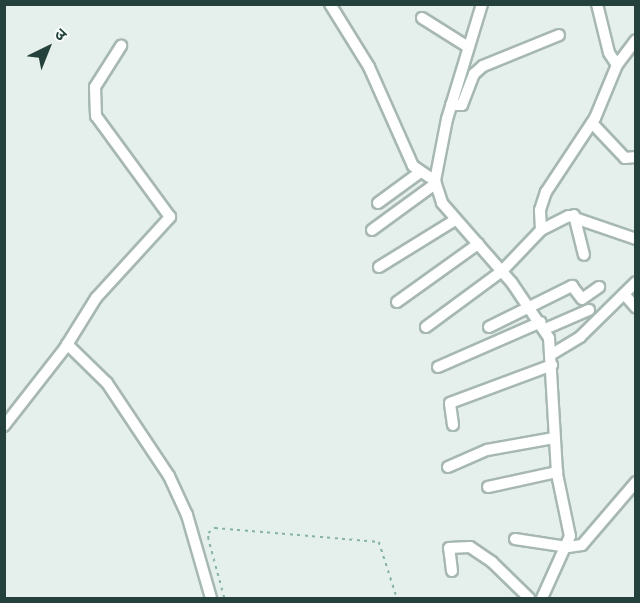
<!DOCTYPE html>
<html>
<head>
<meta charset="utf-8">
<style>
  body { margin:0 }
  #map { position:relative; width:640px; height:603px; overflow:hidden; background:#e5efeb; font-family:"Nunito Sans","Noto Sans Devanagari",sans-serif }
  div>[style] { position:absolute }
  .path>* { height:1.5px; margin-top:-0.75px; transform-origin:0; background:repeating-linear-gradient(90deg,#85b3a7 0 3px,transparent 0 7.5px) }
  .roads { filter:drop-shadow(2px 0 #a7b8b3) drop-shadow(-2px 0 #a7b8b3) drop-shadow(0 2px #a7b8b3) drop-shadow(0 -2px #a7b8b3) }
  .minor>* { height:10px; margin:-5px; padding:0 5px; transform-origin:5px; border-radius:5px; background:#fff }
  span { translate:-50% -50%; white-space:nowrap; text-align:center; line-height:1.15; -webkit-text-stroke:4.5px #f6fbf9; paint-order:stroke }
  .frame { position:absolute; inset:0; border:6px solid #24423b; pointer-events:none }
  .north { position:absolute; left:18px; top:18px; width:60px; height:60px; -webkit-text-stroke:4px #f6fbf9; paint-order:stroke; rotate:43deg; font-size:16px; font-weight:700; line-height:24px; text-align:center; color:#24423b }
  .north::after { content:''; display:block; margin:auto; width:21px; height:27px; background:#24423b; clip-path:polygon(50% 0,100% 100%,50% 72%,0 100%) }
</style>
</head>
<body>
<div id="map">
  <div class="path">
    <i style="left:224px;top:598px;width:61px;rotate:-105.2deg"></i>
    <i style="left:208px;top:539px;width:6px;rotate:-90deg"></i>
    <i style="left:208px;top:533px;width:9px;rotate:-36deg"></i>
    <i style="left:215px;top:528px;width:165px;rotate:4.9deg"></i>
    <i style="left:379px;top:542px;width:59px;rotate:72.2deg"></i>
  </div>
  <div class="roads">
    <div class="minor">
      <i style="left:330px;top:4px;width:74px;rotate:58.2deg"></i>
      <i style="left:369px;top:67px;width:108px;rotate:66deg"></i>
      <i style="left:413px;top:166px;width:27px;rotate:34deg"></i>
      <i style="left:482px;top:4px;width:120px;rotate:106.9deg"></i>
      <i style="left:447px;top:119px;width:63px;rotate:101deg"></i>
      <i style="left:435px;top:181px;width:23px;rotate:72deg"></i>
      <i style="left:442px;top:203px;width:106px;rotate:48.8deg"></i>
      <i style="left:512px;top:283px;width:66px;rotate:56.1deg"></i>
      <i style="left:549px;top:338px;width:136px;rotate:86.6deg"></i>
      <i style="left:557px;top:474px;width:63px;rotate:78.2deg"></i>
      <i style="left:570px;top:536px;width:68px;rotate:114.3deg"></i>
      <i style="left:597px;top:4px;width:50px;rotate:76.2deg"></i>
      <i style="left:609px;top:53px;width:14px;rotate:56deg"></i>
      <i style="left:422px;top:18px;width:54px;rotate:32.2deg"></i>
      <i style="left:451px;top:105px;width:11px"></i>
      <i style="left:462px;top:105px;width:33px;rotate:-69deg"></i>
      <i style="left:474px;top:74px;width:12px;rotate:-42deg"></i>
      <i style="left:483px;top:66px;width:82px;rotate:-22.2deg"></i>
      <i style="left:592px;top:123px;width:48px;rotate:46.7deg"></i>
      <i style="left:625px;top:158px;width:11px;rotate:-5deg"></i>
      <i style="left:378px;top:203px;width:51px;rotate:-36.2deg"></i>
      <i style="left:574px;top:215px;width:41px;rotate:76deg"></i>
      <i style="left:372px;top:230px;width:78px;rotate:-36.1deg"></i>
      <i style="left:541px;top:230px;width:20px;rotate:-93deg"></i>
      <i style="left:540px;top:210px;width:19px;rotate:-72deg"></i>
      <i style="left:546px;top:192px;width:89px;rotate:-56.5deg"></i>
      <i style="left:595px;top:118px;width:57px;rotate:-67.5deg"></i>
      <i style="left:617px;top:65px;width:31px;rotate:-53deg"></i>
      <i style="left:379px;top:267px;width:89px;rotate:-31.7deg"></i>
      <i style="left:624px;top:294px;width:18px;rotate:49deg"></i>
      <i style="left:397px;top:302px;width:100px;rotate:-35.6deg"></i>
      <i style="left:426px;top:327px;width:94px;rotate:-36.4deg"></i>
      <i style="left:502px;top:271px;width:57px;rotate:-46.4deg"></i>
      <i style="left:541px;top:230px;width:31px;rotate:-27deg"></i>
      <i style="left:569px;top:216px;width:71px;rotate:18.9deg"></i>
      <i style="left:489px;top:327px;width:93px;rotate:-26.3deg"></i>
      <i style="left:572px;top:286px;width:16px;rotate:52deg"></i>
      <i style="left:582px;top:299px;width:21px;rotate:-35deg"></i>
      <i style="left:545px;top:329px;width:48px;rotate:-23.4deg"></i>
      <i style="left:67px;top:344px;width:56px;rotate:44.3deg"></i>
      <i style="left:107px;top:383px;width:112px;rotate:56.3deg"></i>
      <i style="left:169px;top:476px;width:43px;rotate:65.2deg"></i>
      <i style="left:187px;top:515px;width:86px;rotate:73.9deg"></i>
      <i style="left:552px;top:354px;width:33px;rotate:-31deg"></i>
      <i style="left:580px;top:337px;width:78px;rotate:-44.5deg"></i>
      <i style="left:438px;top:367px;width:112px;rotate:-23.6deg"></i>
      <i style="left:453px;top:425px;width:22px;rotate:-98deg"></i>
      <i style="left:450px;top:403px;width:109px;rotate:-20.4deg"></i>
      <i style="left:4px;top:426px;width:99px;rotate:-52deg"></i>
      <i style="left:65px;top:348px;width:59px;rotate:-58.2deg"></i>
      <i style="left:96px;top:298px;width:110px;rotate:-47.6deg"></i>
      <i style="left:170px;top:217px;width:125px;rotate:-126.2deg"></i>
      <i style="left:96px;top:116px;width:29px;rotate:-92deg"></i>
      <i style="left:95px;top:87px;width:49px;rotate:-57.6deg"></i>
      <i style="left:448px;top:467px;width:43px;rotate:-23.6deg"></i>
      <i style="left:487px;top:450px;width:68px;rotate:-10.2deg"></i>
      <i style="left:488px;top:487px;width:71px;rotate:-12.3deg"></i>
      <i style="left:515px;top:539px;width:54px;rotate:8.6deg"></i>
      <i style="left:568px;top:547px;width:14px;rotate:-8deg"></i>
      <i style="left:582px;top:545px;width:83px;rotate:-49.4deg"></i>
      <i style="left:452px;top:571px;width:23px;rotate:-97deg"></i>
      <i style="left:449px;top:548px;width:21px;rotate:-3deg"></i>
      <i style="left:470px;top:547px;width:27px;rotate:34deg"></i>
      <i style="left:492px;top:562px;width:52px;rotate:44.2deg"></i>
    </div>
  </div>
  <div class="frame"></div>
  <div class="north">उ</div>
</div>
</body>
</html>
